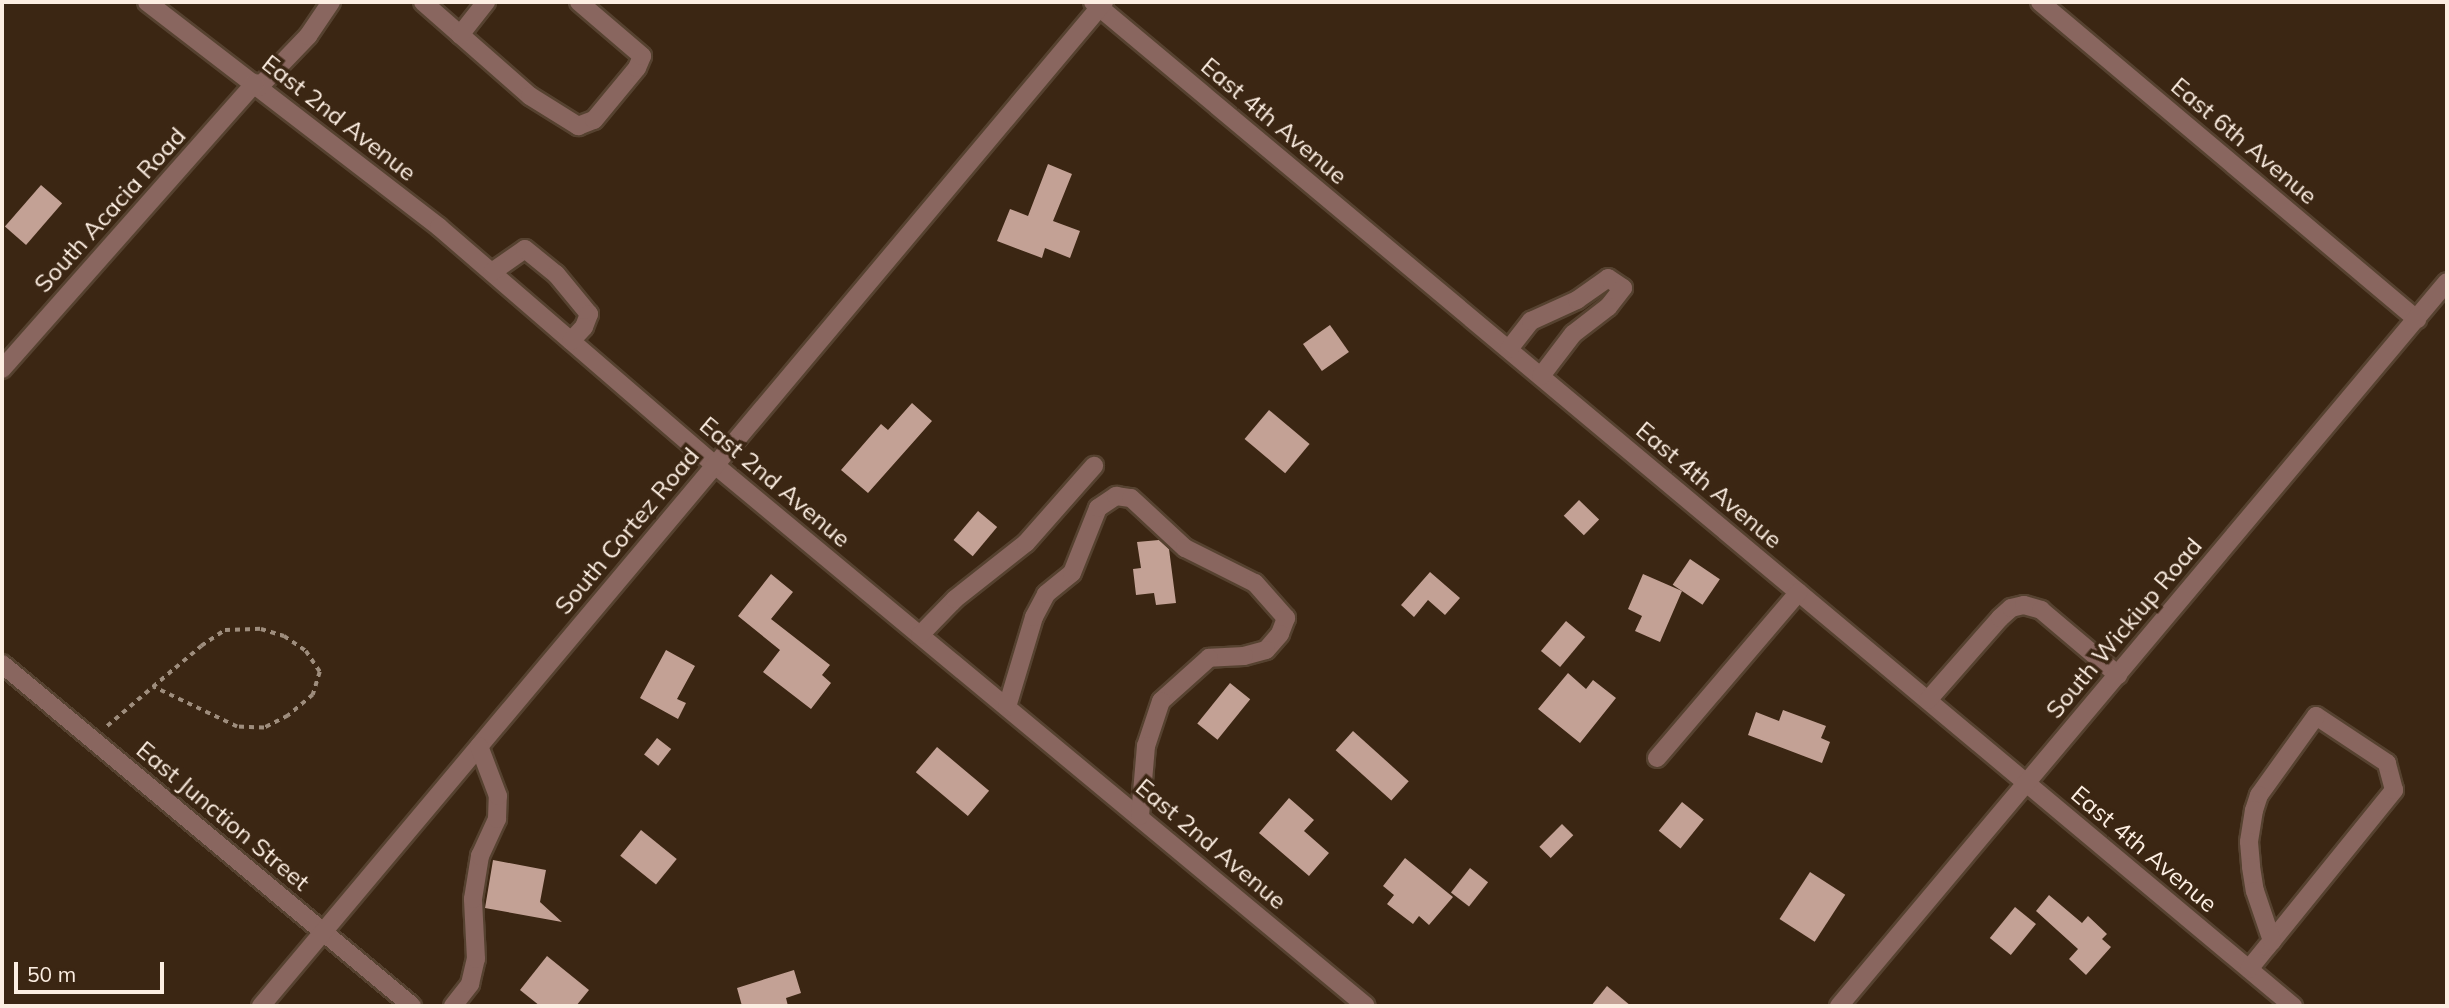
<!DOCTYPE html>
<html>
<head>
<meta charset="utf-8">
<style>
  body { margin:0 }
  #map { position:relative; width:2449px; height:1008px; overflow:hidden; background:#3b2613; font-family:Mulish,sans-serif }
  div>[style] { position:absolute }
  .building>* { inset:0; background:#c3a195; transform-origin:0 0 }
  .path>* { height:3.5px; margin-top:-1.75px; transform-origin:0; background:repeating-linear-gradient(90deg,#9e8d7d 0 5px,transparent 0 10px) }
  .roads { filter:drop-shadow(2px 0 #564230) drop-shadow(-2px 0 #564230) drop-shadow(0 2px #564230) drop-shadow(0 -2px #564230) }
  .minor>* { height:18px; margin:-9px; padding:0 9px; transform-origin:9px; border-radius:9px; background:#89665f }
  span { translate:-50% -50%; white-space:nowrap; text-align:center; line-height:1.15; -webkit-text-stroke:7px #3b2613; paint-order:stroke }
  .street-label { font-size:24px; color:#fceee2 }
  .frame { position:absolute; inset:0; border:4px solid #fceee2; pointer-events:none }
  .scale { position:absolute; left:14px; top:962px; width:150px; height:32px; box-sizing:border-box; border:4px solid #fceee2; border-top:0; padding-left:9px; font-size:21px; line-height:24px; white-space:nowrap; color:#fceee2; -webkit-text-stroke:5px #3b2613; paint-order:stroke }
</style>
</head>
<body>
<div id="map">
  <div class="building">
    <i style="clip-path:polygon(1048px 164px,1072px 174px,1053px 221px,1080px 231px,1070px 258px,1045px 248px,1042px 258px,997px 241px,1010px 209px,1028px 216px)"></i>
    <i style="left:41px;top:185px;width:28px;height:55px;rotate:41deg"></i>
    <i style="left:1330px;top:325px;width:33px;height:33px;rotate:55deg"></i>
    <i style="clip-path:polygon(912px 403px,932px 421px,868px 493px,841px 470px,881px 424px,888px 430px)"></i>
    <i style="left:1269px;top:410px;width:53px;height:38px;rotate:40deg"></i>
    <i style="left:1579px;top:500px;width:28px;height:22px;rotate:44deg"></i>
    <i style="left:978px;top:511px;width:25px;height:38px;rotate:40deg"></i>
    <i style="clip-path:polygon(1159px 540px,1169px 549px,1176px 603px,1156px 605px,1154px 593px,1136px 595px,1133px 569px,1141px 568px,1137px 542px)"></i>
    <i style="left:1690px;top:559px;width:36px;height:31px;rotate:34deg"></i>
    <i style="clip-path:polygon(1430px 572px,1460px 598px,1445px 615px,1428px 600px,1414px 617px,1401px 605px)"></i>
    <i style="clip-path:polygon(771px 574px,793px 592px,771px 619px,830px 665px,822px 675px,831px 683px,811px 709px,763px 672px,780px 650px,738px 616px)"></i>
    <i style="clip-path:polygon(1643px 574px,1682px 591px,1660px 642px,1635px 631px,1642px 616px,1628px 609px)"></i>
    <i style="left:1566px;top:621px;width:25px;height:39px;rotate:40deg"></i>
    <i style="clip-path:polygon(666px 650px,695px 666px,677px 699px,686px 703px,678px 719px,640px 698px)"></i>
    <i style="clip-path:polygon(1568px 673px,1586px 689px,1593px 680px,1616px 698px,1580px 743px,1538px 709px)"></i>
    <i style="left:1230px;top:683px;width:26px;height:52px;rotate:39deg"></i>
    <i style="clip-path:polygon(1783px 710px,1826px 726px,1821px 738px,1830px 742px,1822px 763px,1748px 735px,1756px 712px,1779px 721px)"></i>
    <i style="left:1353px;top:731px;width:75px;height:26px;rotate:42deg"></i>
    <i style="left:657px;top:738px;width:18px;height:21px;rotate:38deg"></i>
    <i style="left:937px;top:747px;width:68px;height:33px;rotate:40deg"></i>
    <i style="clip-path:polygon(1289px 798px,1314px 820px,1304px 831px,1329px 853px,1309px 876px,1259px 833px)"></i>
    <i style="left:1682px;top:802px;width:28px;height:37px;rotate:39deg"></i>
    <i style="left:1562px;top:824px;width:16px;height:32px;rotate:45deg"></i>
    <i style="left:641px;top:830px;width:46px;height:33px;rotate:39deg"></i>
    <i style="clip-path:polygon(1405px 858px,1453px 897px,1429px 925px,1419px 916px,1413px 924px,1387px 904px,1394px 895px,1383px 886px)"></i>
    <i style="clip-path:polygon(493px 860px,546px 870px,540px 902px,562px 922px,485px 908px)"></i>
    <i style="left:1470px;top:868px;width:23px;height:31px;rotate:38deg"></i>
    <i style="left:1810px;top:872px;width:42px;height:56px;rotate:33deg"></i>
    <i style="clip-path:polygon(2049px 895px,2082px 923px,2088px 916px,2107px 934px,2102px 939px,2111px 947px,2086px 975px,2069px 959px,2078px 949px,2036px 911px)"></i>
    <i style="left:2015px;top:907px;width:27px;height:40px;rotate:39deg"></i>
    <i style="clip-path:polygon(547px 956px,589px 990px,576px 1006px,540px 1006px,520px 990px)"></i>
    <i style="clip-path:polygon(794px 970px,801px 993px,786px 998px,788px 1006px,742px 1006px,737px 988px)"></i>
    <i style="clip-path:polygon(1607px 986px,1631px 1006px,1591px 1006px)"></i>
  </div>
  <div class="path">
    <i style="left:107px;top:726px;width:89px;rotate:-40.5deg"></i>
    <i style="left:175px;top:668px;width:34px;rotate:-40deg"></i>
    <i style="left:201px;top:646px;width:29px;rotate:-34deg"></i>
    <i style="left:225px;top:630px;width:36px;rotate:-2deg"></i>
    <i style="left:261px;top:629px;width:24px;rotate:17deg"></i>
    <i style="left:284px;top:636px;width:27px;rotate:34deg"></i>
    <i style="left:306px;top:651px;width:25px;rotate:56deg"></i>
    <i style="left:320px;top:672px;width:24px;rotate:107deg"></i>
    <i style="left:313px;top:695px;width:33px;rotate:140deg"></i>
    <i style="left:288px;top:716px;width:27px;rotate:153deg"></i>
    <i style="left:264px;top:728px;width:27px;rotate:-178deg"></i>
    <i style="left:237px;top:727px;width:93px;rotate:-154.5deg"></i>
  </div>
  <div class="roads">
    <div class="minor">
      <i style="left:147px;top:2px;width:369px;rotate:37.6deg"></i>
      <i style="left:439px;top:227px;width:364px;rotate:40.8deg"></i>
      <i style="left:715px;top:465px;width:846px;rotate:39.73deg"></i>
      <i style="left:423px;top:2px;width:142px;rotate:41.3deg"></i>
      <i style="left:530px;top:96px;width:57px;rotate:32deg"></i>
      <i style="left:578px;top:126px;width:17px;rotate:-21deg"></i>
      <i style="left:594px;top:120px;width:67px;rotate:-50.4deg"></i>
      <i style="left:637px;top:68px;width:13px;rotate:-67deg"></i>
      <i style="left:642px;top:56px;width:83px;rotate:-139.4deg"></i>
      <i style="left:1093px;top:2px;width:1565px;rotate:39.92deg"></i>
      <i style="left:2040px;top:2px;width:493px;rotate:40.1deg"></i>
      <i style="left:460px;top:35px;width:42px;rotate:-51.8deg"></i>
      <i style="left:259px;top:87px;width:71px;rotate:-46.1deg"></i>
      <i style="left:308px;top:36px;width:41px;rotate:-55.9deg"></i>
      <i style="left:492px;top:272px;width:40px;rotate:-34.9deg"></i>
      <i style="left:525px;top:249px;width:40px;rotate:39deg"></i>
      <i style="left:556px;top:274px;width:52px;rotate:50.5deg"></i>
      <i style="left:589px;top:314px;width:14px;rotate:111deg"></i>
      <i style="left:584px;top:327px;width:19px;rotate:133deg"></i>
      <i style="left:1509px;top:349px;width:36px;rotate:-52deg"></i>
      <i style="left:1531px;top:321px;width:51px;rotate:-24.5deg"></i>
      <i style="left:1577px;top:300px;width:38px;rotate:-35deg"></i>
      <i style="left:1608px;top:278px;width:18px;rotate:34deg"></i>
      <i style="left:1623px;top:288px;width:24px;rotate:128deg"></i>
      <i style="left:1608px;top:307px;width:44px;rotate:142.4deg"></i>
      <i style="left:1573px;top:334px;width:53px;rotate:127.3deg"></i>
      <i style="left:2px;top:369px;width:382px;rotate:-48.5deg"></i>
      <i style="left:920px;top:635px;width:50px;rotate:-45.8deg"></i>
      <i style="left:955px;top:599px;width:90px;rotate:-38.3deg"></i>
      <i style="left:1026px;top:543px;width:103px;rotate:-48.6deg"></i>
      <i style="left:2px;top:664px;width:534px;rotate:39.83deg"></i>
      <i style="left:1928px;top:700px;width:109px;rotate:-48.7deg"></i>
      <i style="left:2000px;top:618px;width:15px;rotate:-42deg"></i>
      <i style="left:2011px;top:608px;width:13px;rotate:-13deg"></i>
      <i style="left:2024px;top:605px;width:18px;rotate:16deg"></i>
      <i style="left:2041px;top:610px;width:101px;rotate:40.2deg"></i>
      <i style="left:1007px;top:707px;width:94px;rotate:-73.3deg"></i>
      <i style="left:1034px;top:617px;width:26px;rotate:-62deg"></i>
      <i style="left:1046px;top:594px;width:33px;rotate:-39deg"></i>
      <i style="left:1072px;top:573px;width:70px;rotate:-68.2deg"></i>
      <i style="left:1098px;top:508px;width:22px;rotate:-34deg"></i>
      <i style="left:1116px;top:496px;width:15px;rotate:8deg"></i>
      <i style="left:1131px;top:498px;width:74px;rotate:42.8deg"></i>
      <i style="left:1185px;top:548px;width:78px;rotate:26.6deg"></i>
      <i style="left:1255px;top:583px;width:47px;rotate:48.5deg"></i>
      <i style="left:1286px;top:618px;width:17px;rotate:111deg"></i>
      <i style="left:1280px;top:634px;width:21px;rotate:131deg"></i>
      <i style="left:1266px;top:650px;width:23px;rotate:165deg"></i>
      <i style="left:1244px;top:656px;width:35px;rotate:177deg"></i>
      <i style="left:1209px;top:658px;width:64px;rotate:138.1deg"></i>
      <i style="left:1161px;top:701px;width:47px;rotate:108.4deg"></i>
      <i style="left:1146px;top:746px;width:70px;rotate:94.9deg"></i>
      <i style="left:1657px;top:758px;width:218px;rotate:-49.5deg"></i>
      <i style="left:2249px;top:969px;width:28px;rotate:-51deg"></i>
      <i style="left:2267px;top:947px;width:202px;rotate:-51deg"></i>
      <i style="left:2394px;top:790px;width:28px;rotate:-105deg"></i>
      <i style="left:2387px;top:763px;width:85px;rotate:-146.5deg"></i>
      <i style="left:2316px;top:716px;width:97px;rotate:125.8deg"></i>
      <i style="left:2259px;top:795px;width:16px;rotate:108deg"></i>
      <i style="left:2254px;top:810px;width:32px;rotate:99deg"></i>
      <i style="left:2249px;top:842px;width:25px;rotate:85deg"></i>
      <i style="left:2251px;top:867px;width:24px;rotate:81deg"></i>
      <i style="left:2255px;top:891px;width:53px;rotate:71.2deg"></i>
      <i style="left:261px;top:1006px;width:1311px;rotate:-49.98deg"></i>
      <i style="left:453px;top:1006px;width:28px;rotate:-52deg"></i>
      <i style="left:470px;top:984px;width:26px;rotate:-77deg"></i>
      <i style="left:476px;top:959px;width:60px;rotate:-92.9deg"></i>
      <i style="left:473px;top:899px;width:44px;rotate:-80.8deg"></i>
      <i style="left:480px;top:856px;width:41px;rotate:-65.3deg"></i>
      <i style="left:497px;top:819px;width:23px;rotate:-88deg"></i>
      <i style="left:498px;top:796px;width:53px;rotate:-110.8deg"></i>
      <i style="left:1839px;top:1006px;width:945px;rotate:-49.98deg"></i>
    </div>
  </div>
  <div class="street-label">
    <span style="left:339px;top:118px;rotate:38deg">East 2nd Avenue</span>
    <span style="left:1274px;top:121px;rotate:40deg">East 4th Avenue</span>
    <span style="left:2244px;top:141px;rotate:40deg">East 6th Avenue</span>
    <span style="left:110px;top:210px;rotate:-48deg">South Acacia Road</span>
    <span style="left:775px;top:482px;rotate:40deg">East 2nd Avenue</span>
    <span style="left:1709px;top:485px;rotate:40deg">East 4th Avenue</span>
    <span style="left:627px;top:531px;rotate:-50deg">South Cortez Road</span>
    <span style="left:2124px;top:628px;rotate:-50deg">South Wickiup Road</span>
    <span style="left:223px;top:816px;rotate:40deg">East Junction Street</span>
    <span style="left:1211px;top:844px;rotate:40deg">East 2nd Avenue</span>
    <span style="left:2144px;top:849px;rotate:40deg">East 4th Avenue</span>
  </div>
  <div class="frame"></div>
  <div class="scale">50 m</div>
</div>
</body>
</html>
